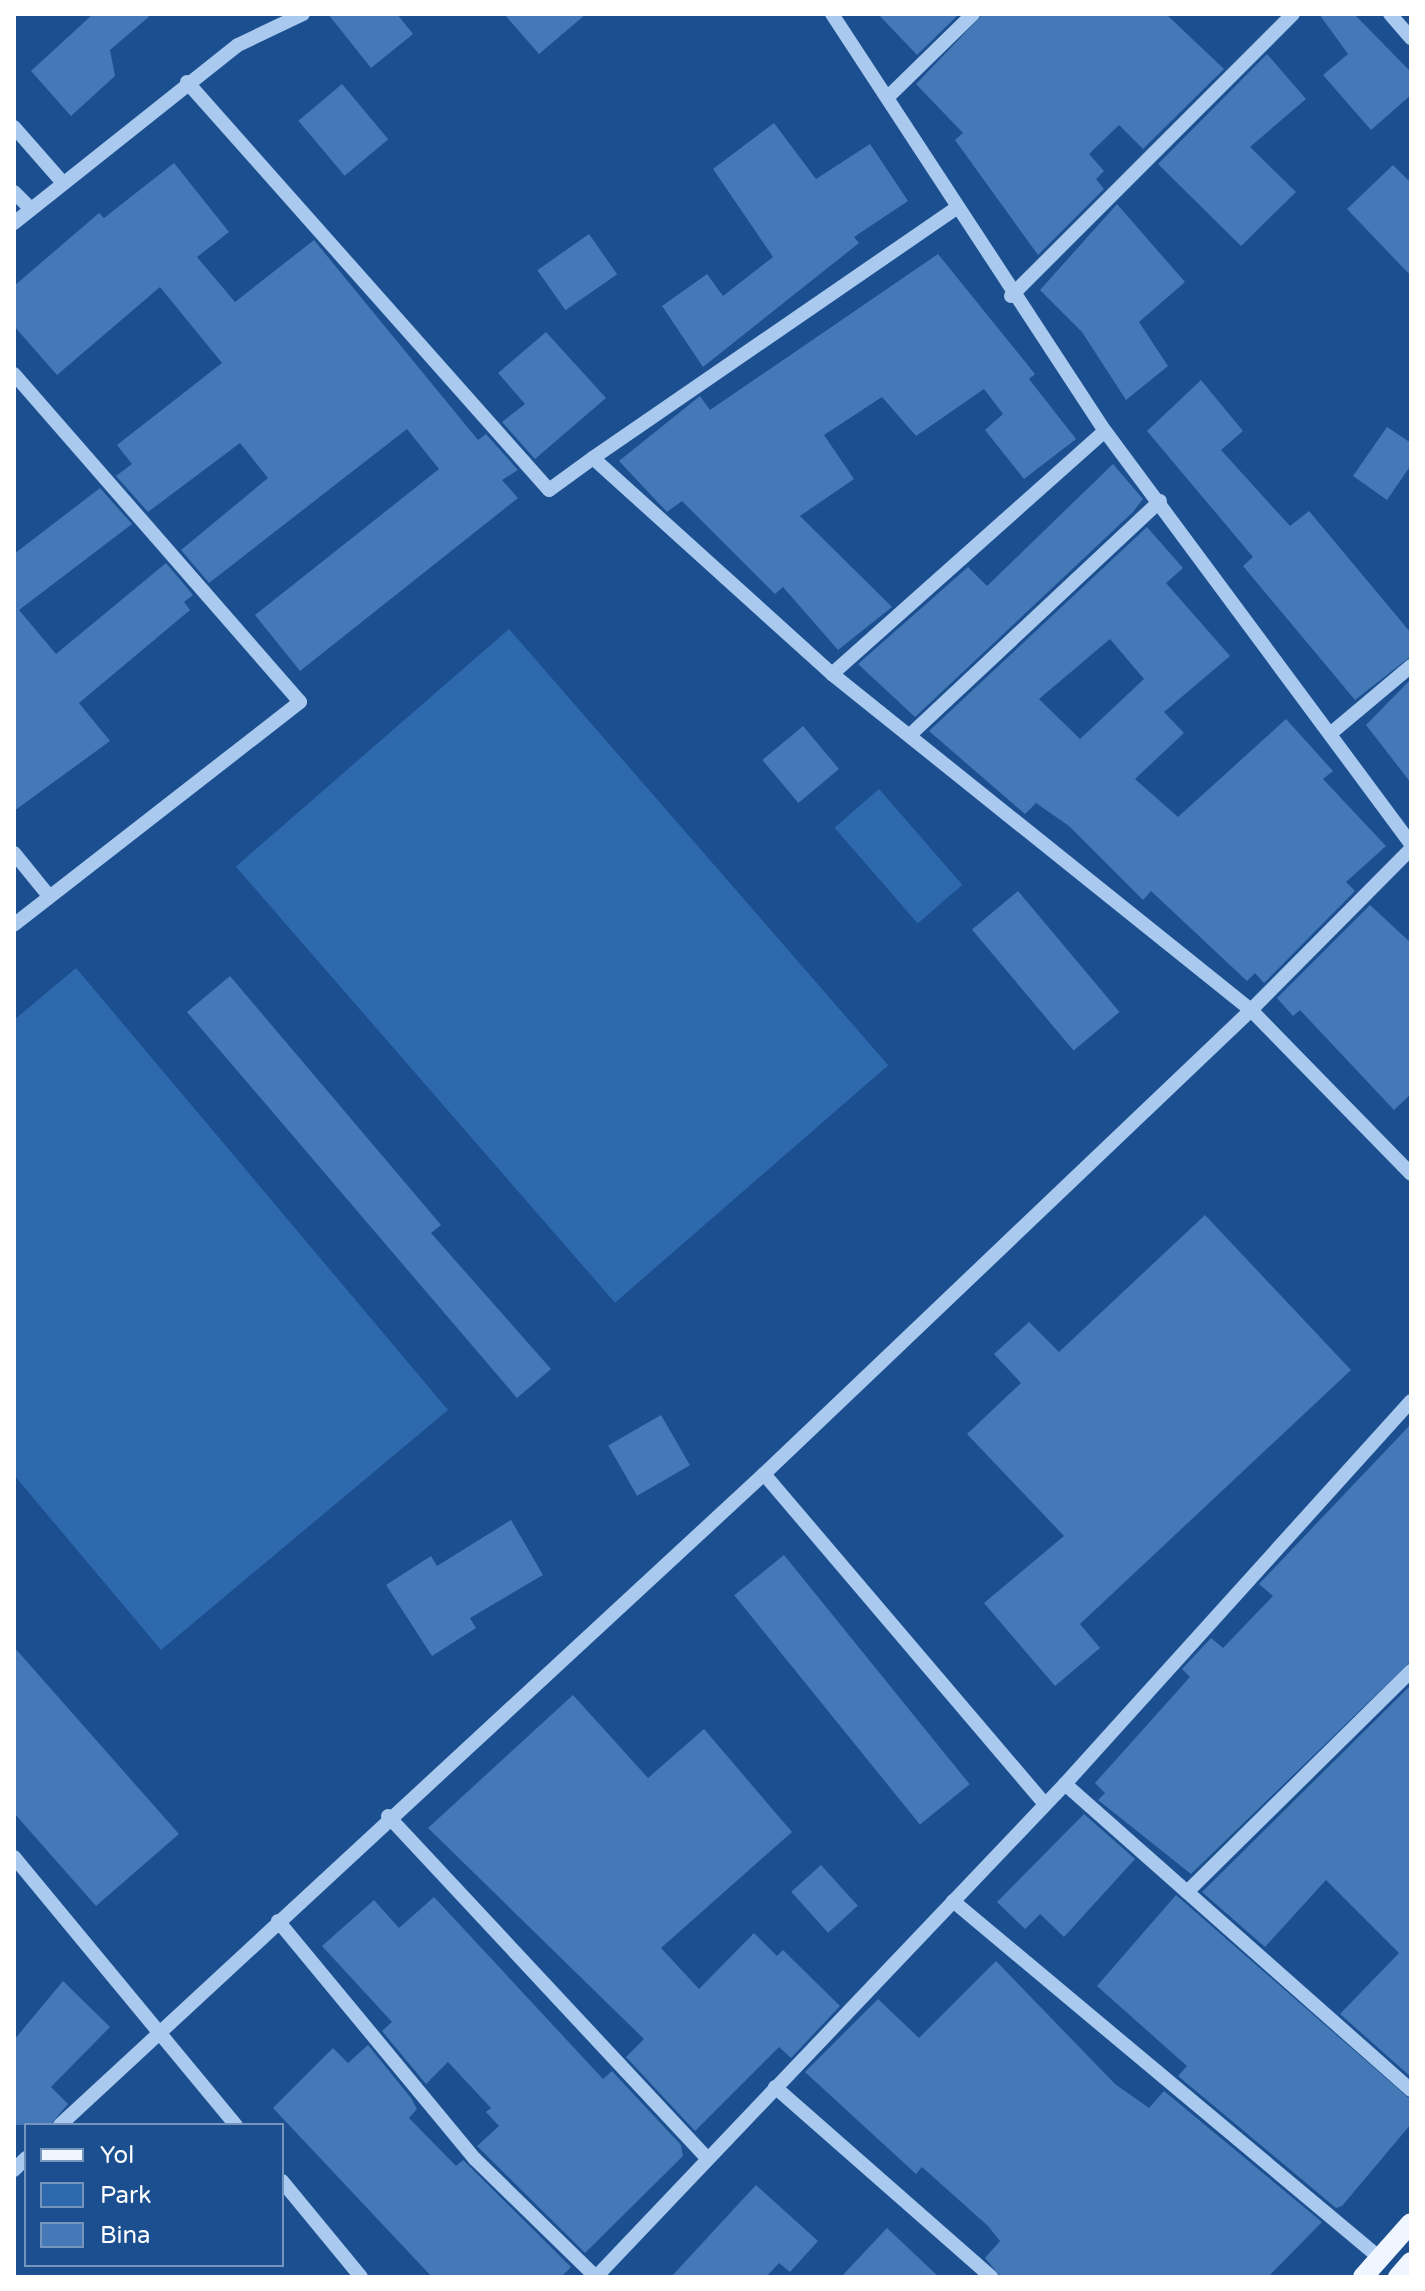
<!DOCTYPE html>
<html>
<head>
<meta charset="utf-8">
<style>
  body { margin:0 }
  #map { position:relative; width:1425px; height:2291px; overflow:hidden; background:#1b4f8f; font-family:"Varela Round",sans-serif }
  div>[style] { position:absolute }
  .green>* { inset:0; background:#2e69ad; transform-origin:0 0 }
  .building>* { inset:0; background:#4478b7; transform-origin:0 0 }
  .minor>* { height:14px; margin:-7px; padding:0 7px; transform-origin:7px; border-radius:7px; background:#a9c9ee }
  .major>* { height:20px; margin:-10px; padding:0 10px; transform-origin:10px; border-radius:10px; background:#f0f6ff }
  span { translate:-50% -50%; white-space:nowrap; text-align:center; line-height:1.15; -webkit-text-stroke:7px #1b4f8f; paint-order:stroke }
  .frame { position:absolute; inset:0; border:16px solid #fff; pointer-events:none }
  .legend { position:absolute; left:24px; top:2123px; width:260px; height:144px; box-sizing:border-box; background:#1b4f8f; border:2px solid #7695bc; margin:0; padding:10px 14px; list-style:none; font-size:24px; color:#fff }
  .legend li { display:flex; align-items:center; gap:16px; height:40px }
  .legend b { width:40px; border:2px solid #7695bc }
</style>
</head>
<body>
<div id="map">
  <div class="green">
    <i style="left:509px;top:629px;width:578px;height:362px;rotate:49deg"></i>
    <i style="left:879px;top:789px;width:127px;height:59px;rotate:49deg"></i>
    <i style="clip-path:polygon(76px 968px,448px 1410px,161px 1650px,14px 1475px,14px 1020px)"></i>
  </div>
  <div class="building">
    <i style="clip-path:polygon(93px 14px,152px 14px,110px 50px,115px 76px,71px 116px,31px 71px)"></i>
    <i style="clip-path:polygon(328px 14px,397px 14px,413px 34px,371px 68px)"></i>
    <i style="clip-path:polygon(504px 14px,586px 14px,539px 54px)"></i>
    <i style="clip-path:polygon(878px 14px,959px 14px,917px 55px)"></i>
    <i style="clip-path:polygon(983px 14px,1166px 14px,1224px 69px,1143px 149px,1119px 125px,1089px 154px,1104px 171px,1096px 179px,1104px 189px,1038px 255px,955px 140px,963px 133px,916px 84px)"></i>
    <i style="clip-path:polygon(1319px 14px,1354px 14px,1411px 72px,1411px 95px,1371px 130px,1323px 75px,1348px 54px)"></i>
    <i style="clip-path:polygon(1267px 54px,1306px 99px,1250px 147px,1296px 192px,1241px 246px,1158px 164px)"></i>
    <i style="left:342px;top:84px;width:72px;height:57px;rotate:50deg"></i>
    <i style="clip-path:polygon(774px 123px,816px 179px,870px 144px,908px 201px,854px 237px,859px 243px,703px 367px,662px 306px,707px 274px,723px 296px,773px 257px,713px 169px)"></i>
    <i style="clip-path:polygon(174px 163px,229px 232px,197px 257px,235px 302px,314px 240px,478px 440px,486px 434px,518px 470px,502px 480px,518px 498px,300px 671px,255px 615px,439px 469px,407px 429px,209px 583px,181px 550px,268px 478px,240px 443px,148px 512px,116px 476px,132px 464px,117px 445px,222px 363px,160px 287px,57px 375px,14px 326px,14px 286px,99px 213px,104px 218px)"></i>
    <i style="clip-path:polygon(1393px 165px,1411px 183px,1411px 276px,1347px 209px)"></i>
    <i style="clip-path:polygon(1117px 204px,1185px 282px,1139px 322px,1168px 366px,1126px 400px,1082px 332px,1040px 290px)"></i>
    <i style="left:589px;top:234px;width:49px;height:63px;rotate:55deg"></i>
    <i style="clip-path:polygon(938px 254px,1035px 374px,1029px 379px,1076px 439px,1024px 479px,985px 430px,1003px 414px,984px 389px,916px 436px,882px 397px,824px 435px,854px 479px,800px 516px,892px 607px,838px 650px,783px 587px,775px 594px,682px 501px,667px 512px,619px 461px,700px 396px,710px 410px)"></i>
    <i style="clip-path:polygon(546px 332px,606px 398px,535px 459px,502px 422px,525px 404px,498px 373px)"></i>
    <i style="clip-path:polygon(1201px 380px,1243px 431px,1221px 450px,1290px 526px,1309px 511px,1411px 633px,1411px 656px,1355px 700px,1243px 566px,1253px 557px,1147px 431px)"></i>
    <i style="clip-path:polygon(1387px 427px,1411px 443px,1411px 465px,1387px 500px,1353px 476px)"></i>
    <i style="clip-path:polygon(1113px 464px,1143px 499px,1133px 512px,915px 717px,858px 664px,968px 567px,987px 586px)"></i>
    <i style="clip-path:polygon(100px 488px,132px 524px,19px 610px,56px 654px,166px 563px,193px 595px,184px 602px,190px 610px,79px 703px,110px 741px,14px 811px,14px 554px)"></i>
    <i style="clip-path:polygon(evenodd,1147px 527px,1183px 568px,1166px 583px,1230px 656px,1164px 712px,1184px 733px,1135px 779px,1178px 817px,1286px 719px,1333px 771px,1323px 779px,1386px 846px,1346px 882px,1355px 891px,1264px 983px,1255px 973px,1247px 981px,1151px 891px,1143px 900px,1069px 826px,1036px 803px,1025px 814px,929px 731px,1147px 527px,1110px 639px,1144px 679px,1080px 739px,1039px 699px,1110px 639px)"></i>
    <i style="clip-path:polygon(1411px 679px,1411px 783px,1366px 725px)"></i>
    <i style="left:803px;top:726px;width:56px;height:53px;rotate:50deg"></i>
    <i style="left:1018px;top:891px;width:158px;height:60px;rotate:50deg"></i>
    <i style="clip-path:polygon(1370px 905px,1411px 943px,1411px 1094px,1394px 1110px,1300px 1010px,1293px 1016px,1277px 998px)"></i>
    <i style="clip-path:polygon(230px 976px,441px 1225px,431px 1233px,551px 1369px,517px 1398px,187px 1012px)"></i>
    <i style="clip-path:polygon(1205px 1215px,1351px 1370px,1080px 1624px,1100px 1648px,1055px 1686px,984px 1603px,1064px 1536px,967px 1434px,1021px 1383px,994px 1354px,1029px 1322px,1059px 1352px)"></i>
    <i style="left:661px;top:1415px;width:58px;height:61px;rotate:60deg"></i>
    <i style="clip-path:polygon(1411px 1424px,1411px 1661px,1191px 1874px,1098px 1800px,1105px 1793px,1095px 1783px,1190px 1677px,1182px 1669px,1211px 1638px,1223px 1648px,1273px 1596px,1259px 1584px)"></i>
    <i style="clip-path:polygon(511px 1520px,543px 1575px,470px 1618px,476px 1628px,432px 1656px,386px 1585px,431px 1556px,437px 1566px)"></i>
    <i style="left:784px;top:1555px;width:295px;height:64px;rotate:51deg"></i>
    <i style="clip-path:polygon(14px 1647px,179px 1834px,96px 1906px,14px 1813px)"></i>
    <i style="clip-path:polygon(1411px 1685px,1411px 2077px,1340px 2014px,1399px 1953px,1326px 1880px,1265px 1947px,1202px 1892px)"></i>
    <i style="clip-path:polygon(573px 1695px,648px 1778px,704px 1729px,792px 1832px,661px 1948px,699px 1989px,754px 1933px,777px 1956px,783px 1950px,840px 2006px,791px 2058px,779px 2047px,695px 2131px,626px 2057px,644px 2039px,428px 1828px)"></i>
    <i style="clip-path:polygon(1084px 1814px,1135px 1859px,1064px 1937px,1040px 1914px,1025px 1929px,997px 1902px)"></i>
    <i style="left:821px;top:1865px;width:55px;height:40px;rotate:48deg"></i>
    <i style="clip-path:polygon(1176px 1895px,1411px 2100px,1411px 2124px,1342px 2206px,1336px 2208px,1178px 2076px,1187px 2066px,1097px 1986px)"></i>
    <i style="clip-path:polygon(434px 1897px,603px 2079px,612px 2071px,681px 2145px,683px 2156px,585px 2253px,477px 2146px,499px 2126px,486px 2112px,491px 2108px,448px 2062px,426px 2084px,382px 2031px,392px 2022px,322px 1946px,374px 1900px,399px 1928px)"></i>
    <i style="clip-path:polygon(996px 1961px,1115px 2084px,1149px 2108px,1164px 2091px,1322px 2222px,1268px 2277px,1001px 2277px,985px 2258px,1000px 2241px,988px 2226px,922px 2167px,916px 2174px,805px 2072px,878px 1999px,919px 2038px)"></i>
    <i style="clip-path:polygon(63px 1981px,110px 2027px,51px 2087px,68px 2104px,50px 2125px,14px 2125px,14px 2040px)"></i>
    <i style="clip-path:polygon(368px 2045px,411px 2098px,417px 2109px,409px 2118px,456px 2166px,463px 2160px,571px 2267px,561px 2277px,432px 2277px,273px 2108px,333px 2048px,348px 2063px)"></i>
    <i style="clip-path:polygon(756px 2185px,818px 2241px,790px 2272px,779px 2263px,766px 2277px,671px 2277px)"></i>
    <i style="clip-path:polygon(887px 2228px,939px 2277px,841px 2277px)"></i>
  </div>
  <div class="minor">
    <i style="left:832px;top:14px;width:498px;rotate:56.8deg"></i>
    <i style="left:1105px;top:431px;width:514px;rotate:53.46deg"></i>
    <i style="left:1390px;top:14px;width:32px;rotate:49deg"></i>
    <i style="left:187px;top:82px;width:545px;rotate:48.42deg"></i>
    <i style="left:549px;top:490px;width:54px;rotate:-36deg"></i>
    <i style="left:890px;top:95px;width:116px;rotate:-44.3deg"></i>
    <i style="left:14px;top:127px;width:74px;rotate:48.8deg"></i>
    <i style="left:14px;top:192px;width:24px;rotate:45deg"></i>
    <i style="left:955px;top:209px;width:439px;rotate:145.5deg"></i>
    <i style="left:593px;top:458px;width:322px;rotate:42.1deg"></i>
    <i style="left:832px;top:674px;width:537px;rotate:38.73deg"></i>
    <i style="left:1251px;top:1010px;width:227px;rotate:-45.2deg"></i>
    <i style="left:14px;top:223px;width:286px;rotate:-38.5deg"></i>
    <i style="left:238px;top:45px;width:72px;rotate:-25.5deg"></i>
    <i style="left:1011px;top:296px;width:399px;rotate:-45deg"></i>
    <i style="left:14px;top:374px;width:435px;rotate:48.9deg"></i>
    <i style="left:300px;top:702px;width:363px;rotate:142.1deg"></i>
    <i style="left:832px;top:674px;width:365px;rotate:-41.7deg"></i>
    <i style="left:911px;top:734px;width:341px;rotate:-43.1deg"></i>
    <i style="left:1330px;top:734px;width:106px;rotate:-40deg"></i>
    <i style="left:14px;top:853px;width:55px;rotate:50.9deg"></i>
    <i style="left:764px;top:1474px;width:433px;rotate:49.6deg"></i>
    <i style="left:1065px;top:1784px;width:462px;rotate:41.5deg"></i>
    <i style="left:388px;top:1816px;width:468px;rotate:47deg"></i>
    <i style="left:14px;top:1857px;width:348px;rotate:50.4deg"></i>
    <i style="left:1187px;top:1892px;width:315px;rotate:-44.6deg"></i>
    <i style="left:953px;top:1901px;width:557px;rotate:39.9deg"></i>
    <i style="left:278px;top:1921px;width:309px;rotate:50.4deg"></i>
    <i style="left:475px;top:2159px;width:169px;rotate:44.3deg"></i>
    <i style="left:775px;top:2087px;width:288px;rotate:41.3deg"></i>
    <i style="left:60px;top:2125px;width:959px;rotate:-42.76deg"></i>
    <i style="left:764px;top:1474px;width:673px;rotate:-43.61deg"></i>
    <i style="left:1251px;top:1010px;width:229px;rotate:45.7deg"></i>
    <i style="left:14px;top:2170px;width:17px;rotate:-45deg"></i>
    <i style="left:282px;top:2181px;width:124px;rotate:50.5deg"></i>
    <i style="left:596px;top:2277px;width:680px;rotate:-46.43deg"></i>
    <i style="left:1065px;top:1784px;width:516px;rotate:-47.91deg"></i>
  </div>
  <div class="major">
    <i style="left:1363px;top:2277px;width:72px;rotate:-48.4deg"></i>
    <i style="left:1398px;top:2277px;width:20px;rotate:-49deg"></i>
  </div>
  <div class="frame"></div>
  <ul class="legend">
  <li><b style="height:10px;background:#f0f6ff"></b>Yol</li>
  <li><b style="height:22px;background:#2e69ad"></b>Park</li>
  <li><b style="height:22px;background:#4478b7"></b>Bina</li>
  </ul>
</div>
</body>
</html>
